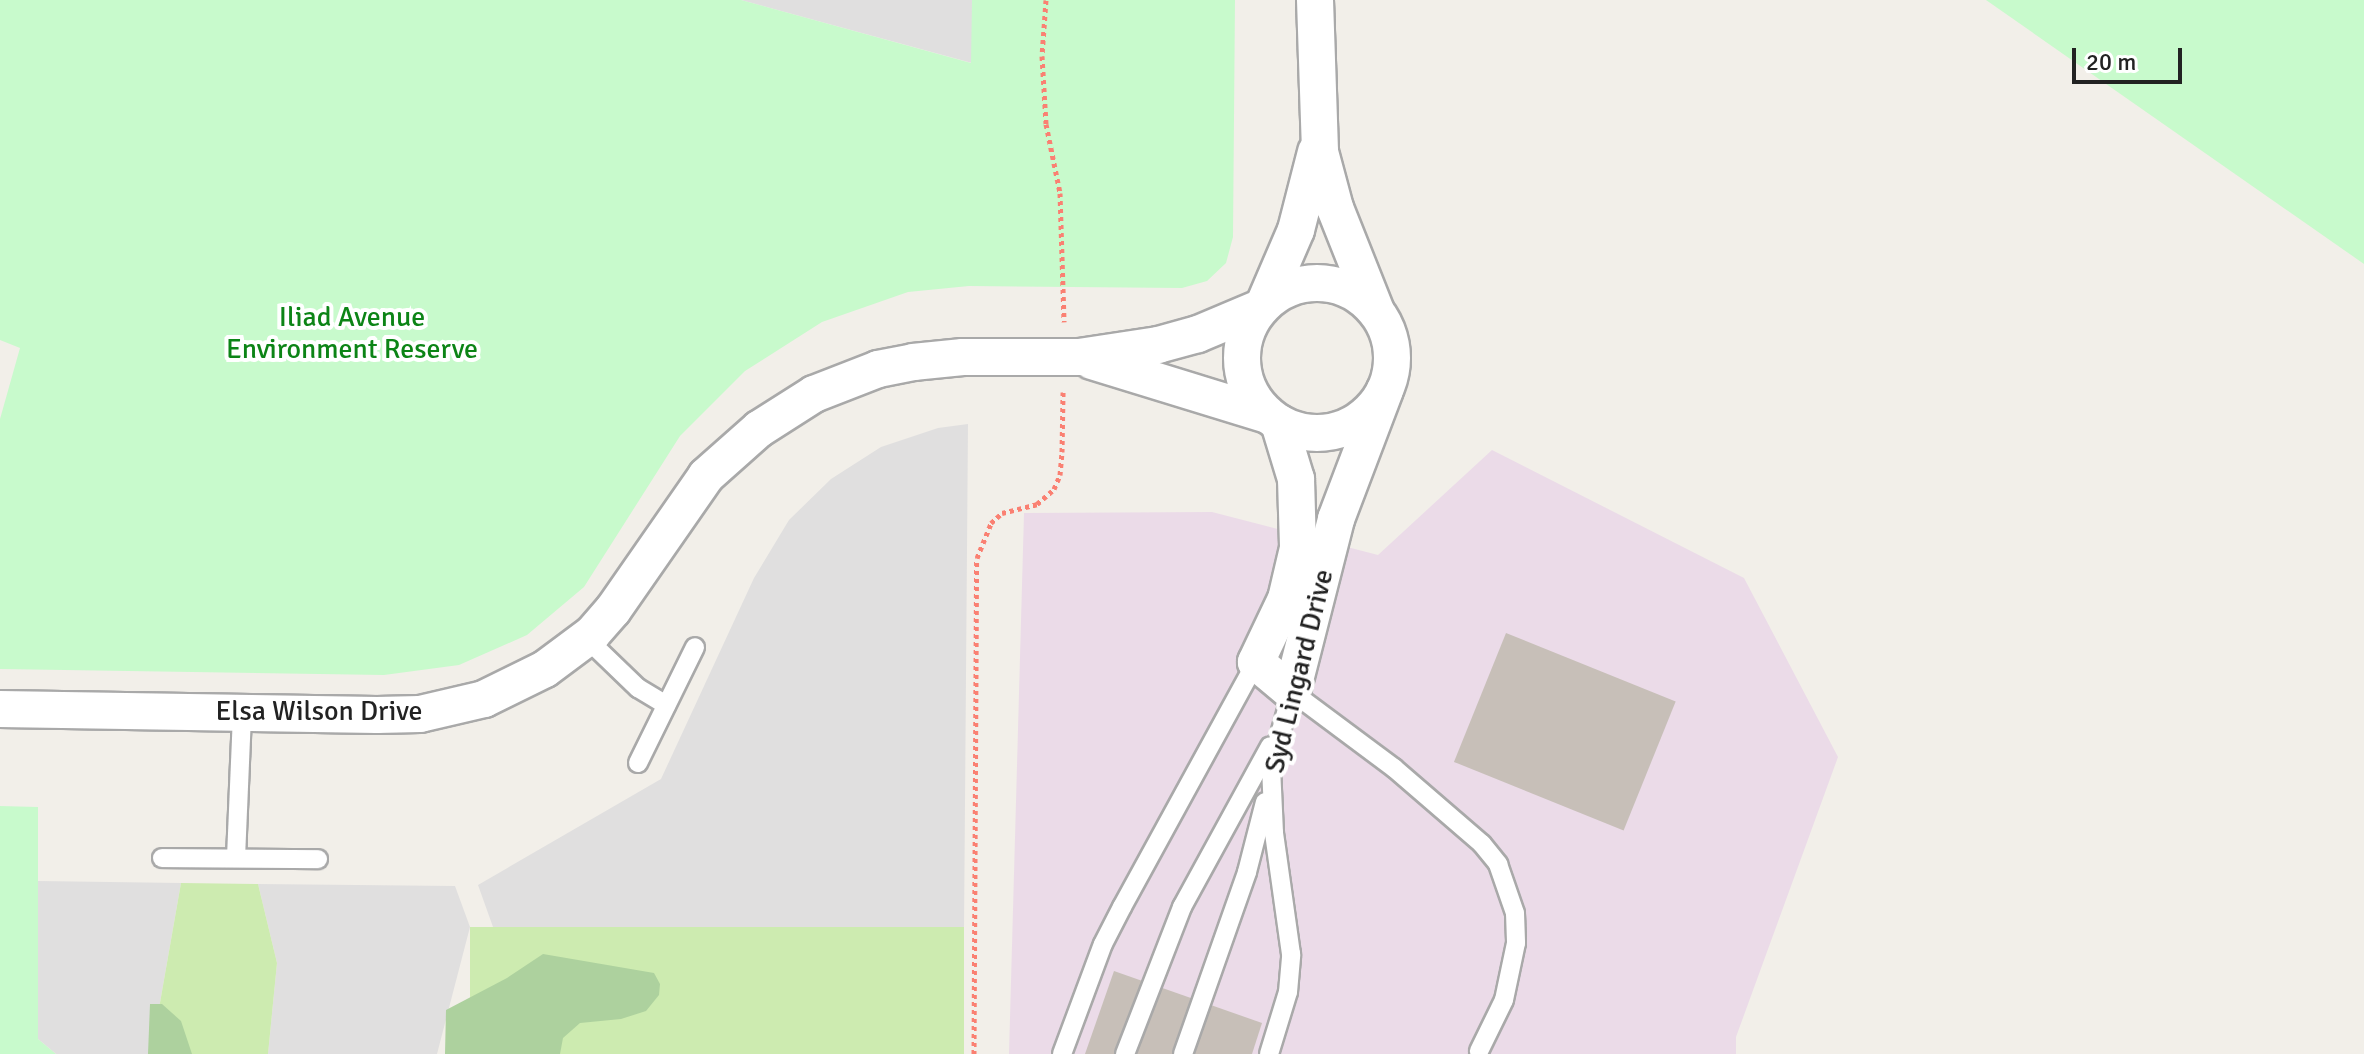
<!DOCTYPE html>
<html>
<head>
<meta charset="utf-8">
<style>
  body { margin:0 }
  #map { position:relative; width:2364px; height:1054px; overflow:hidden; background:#f2efe9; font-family:Signika,sans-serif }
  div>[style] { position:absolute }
  .residential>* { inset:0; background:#e0dfdf }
  .industrial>* { inset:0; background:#ebdbe8 }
  .grass>* { inset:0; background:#cdebb0; transform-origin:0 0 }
  .forest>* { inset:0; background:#add19e }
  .park>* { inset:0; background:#c8facc }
  .building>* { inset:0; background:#c7bfb8; transform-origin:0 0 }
  .path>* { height:5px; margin-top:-2.5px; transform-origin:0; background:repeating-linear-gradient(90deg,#fa8072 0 4px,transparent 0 8px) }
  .roads { filter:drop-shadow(2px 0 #a9a9a9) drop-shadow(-2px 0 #a9a9a9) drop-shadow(0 2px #a9a9a9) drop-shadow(0 -2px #a9a9a9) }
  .service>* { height:18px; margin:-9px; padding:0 9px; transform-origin:9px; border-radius:9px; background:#fff }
  .minor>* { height:36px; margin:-18px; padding:0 18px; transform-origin:18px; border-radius:18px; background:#fff }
  .minor>.ring { margin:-18px; padding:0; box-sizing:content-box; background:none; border:36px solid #fff; border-radius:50% }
  span { translate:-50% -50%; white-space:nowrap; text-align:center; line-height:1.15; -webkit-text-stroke:8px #fff; paint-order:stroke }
  .park-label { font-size:28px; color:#0c8416 }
  .street-label { font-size:28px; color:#222 }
  .scale { position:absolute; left:2072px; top:48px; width:110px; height:36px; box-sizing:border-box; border:4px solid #222; border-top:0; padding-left:10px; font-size:24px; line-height:28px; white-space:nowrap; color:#222; -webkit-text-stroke:6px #fff; paint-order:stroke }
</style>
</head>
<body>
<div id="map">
  <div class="residential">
    <i style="clip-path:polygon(741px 0,972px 0,972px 63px)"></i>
    <i style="clip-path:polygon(968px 424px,964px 931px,493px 927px,478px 885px,661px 779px,754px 578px,789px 520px,831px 479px,881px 447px,938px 428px)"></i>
    <i style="clip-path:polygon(38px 881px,181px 883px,151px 1054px,56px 1054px,38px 1039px)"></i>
    <i style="clip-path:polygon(258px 884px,455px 886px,470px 927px,437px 1054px,268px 1054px,277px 963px)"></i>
  </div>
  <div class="industrial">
    <i style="clip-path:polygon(1492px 450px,1744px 578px,1838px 757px,1736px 1037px,1736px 1054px,1009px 1054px,1024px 513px,1212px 512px,1378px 555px)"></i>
  </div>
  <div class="grass">
    <i style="clip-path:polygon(181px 883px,258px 884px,277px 963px,268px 1054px,151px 1054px)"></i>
    <i style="left:470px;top:927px;width:494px;height:131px"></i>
  </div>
  <div class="forest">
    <i style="clip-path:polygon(543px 954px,654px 973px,660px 984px,659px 995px,646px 1011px,621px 1019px,580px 1023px,563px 1038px,560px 1054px,445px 1054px,446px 1010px,507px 978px)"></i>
    <i style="clip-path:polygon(150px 1004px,162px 1004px,181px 1021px,192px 1054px,148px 1054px)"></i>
  </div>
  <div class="park">
    <i style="clip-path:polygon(0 0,741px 0,971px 63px,972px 0,1235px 0,1233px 237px,1226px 263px,1207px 281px,1182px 288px,969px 286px,908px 292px,822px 322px,745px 371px,680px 436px,584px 587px,527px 635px,459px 665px,384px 675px,0 669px,0 419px,20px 348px,0 340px)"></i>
    <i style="clip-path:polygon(1986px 0,2364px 0,2364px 264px)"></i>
    <i style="clip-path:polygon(0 806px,38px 807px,38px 1039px,56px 1054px,0 1054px)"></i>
  </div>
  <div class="building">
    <i style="left:1506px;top:633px;width:183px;height:139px;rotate:22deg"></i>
    <i style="clip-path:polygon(1114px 971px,1262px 1023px,1252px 1054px,1085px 1054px)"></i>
  </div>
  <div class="path">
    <i style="left:1046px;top:0;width:56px;rotate:94.1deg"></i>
    <i style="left:1042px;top:56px;width:68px;rotate:86.6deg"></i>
    <i style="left:1046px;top:124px;width:70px;rotate:78.5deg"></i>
    <i style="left:1060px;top:193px;width:129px;rotate:88.2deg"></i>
    <i style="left:974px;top:1054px;width:496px;rotate:-89.7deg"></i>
    <i style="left:977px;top:558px;width:38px;rotate:-68deg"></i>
    <i style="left:991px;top:523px;width:15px;rotate:-42deg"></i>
    <i style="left:1002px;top:513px;width:36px;rotate:-14deg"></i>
    <i style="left:1037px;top:504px;width:23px;rotate:-41deg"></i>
    <i style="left:1054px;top:489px;width:15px;rotate:-67deg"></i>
    <i style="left:1060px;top:475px;width:23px;rotate:-85deg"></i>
    <i style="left:1062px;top:452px;width:60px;rotate:-89deg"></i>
  </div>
  <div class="roads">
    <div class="service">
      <i style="left:586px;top:638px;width:72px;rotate:43.9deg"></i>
      <i style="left:638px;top:688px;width:33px;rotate:31deg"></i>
      <i style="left:638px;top:763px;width:129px;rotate:-63.8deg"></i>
      <i style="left:162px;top:858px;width:156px;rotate:0.4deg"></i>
      <i style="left:236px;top:858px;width:146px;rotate:-87.6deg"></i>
      <i style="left:1062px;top:1054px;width:117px;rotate:-69.6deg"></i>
      <i style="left:1103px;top:944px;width:42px;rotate:-62.8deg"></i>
      <i style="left:1122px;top:907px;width:279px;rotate:-61.3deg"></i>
      <i style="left:1125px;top:1054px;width:158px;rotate:-68.8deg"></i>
      <i style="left:1182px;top:907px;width:183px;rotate:-61.3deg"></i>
      <i style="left:1183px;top:1054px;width:193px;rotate:-70.6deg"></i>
      <i style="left:1247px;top:872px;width:72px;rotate:-75.6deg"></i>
      <i style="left:1269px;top:1054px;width:65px;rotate:-73deg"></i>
      <i style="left:1288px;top:992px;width:38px;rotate:-85deg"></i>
      <i style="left:1291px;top:954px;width:122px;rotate:-98deg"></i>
      <i style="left:1274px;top:833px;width:67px;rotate:-92.6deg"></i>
      <i style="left:1271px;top:766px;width:77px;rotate:-74.2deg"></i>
      <i style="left:1292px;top:692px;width:127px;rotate:36.7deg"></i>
      <i style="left:1394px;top:768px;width:116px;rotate:40.8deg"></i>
      <i style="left:1482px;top:844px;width:26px;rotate:51deg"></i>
      <i style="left:1498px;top:864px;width:52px;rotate:70.9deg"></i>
      <i style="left:1515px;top:913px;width:30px;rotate:88deg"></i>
      <i style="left:1516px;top:943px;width:58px;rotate:101.9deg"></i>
      <i style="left:1504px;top:1000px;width:57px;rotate:116.1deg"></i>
    </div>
    <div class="minor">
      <i style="left:1315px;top:0;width:152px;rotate:88.1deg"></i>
      <i style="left:1320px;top:152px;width:58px;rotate:75deg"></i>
      <i style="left:1335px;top:208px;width:111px;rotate:68.3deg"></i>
      <i class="ring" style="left:1242px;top:283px;width:114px;height:114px"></i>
      <i style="left:1265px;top:302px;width:78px;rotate:-66.7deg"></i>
      <i style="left:1296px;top:230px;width:81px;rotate:-75.6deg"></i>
      <i style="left:1092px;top:361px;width:183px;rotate:17.1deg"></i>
      <i style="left:1279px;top:423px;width:59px;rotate:73.1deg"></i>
      <i style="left:1296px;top:479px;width:69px;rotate:88.3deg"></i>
      <i style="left:1298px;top:548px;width:52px;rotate:103.2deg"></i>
      <i style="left:1286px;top:599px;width:70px;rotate:115.5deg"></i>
      <i style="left:1256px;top:662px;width:47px;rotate:39.8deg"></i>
      <i style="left:1292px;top:692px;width:179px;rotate:-75.7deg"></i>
      <i style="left:1336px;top:519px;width:138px;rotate:-69.2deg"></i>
      <i style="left:0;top:709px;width:377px;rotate:0.9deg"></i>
      <i style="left:377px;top:715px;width:43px;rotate:-1.3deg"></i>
      <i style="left:420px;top:714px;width:66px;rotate:-13.2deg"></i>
      <i style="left:484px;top:699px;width:68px;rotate:-26.2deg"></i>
      <i style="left:545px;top:669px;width:59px;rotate:-36.7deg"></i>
      <i style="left:592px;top:634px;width:32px;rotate:-49deg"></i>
      <i style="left:613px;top:610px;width:163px;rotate:-55.2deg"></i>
      <i style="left:706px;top:476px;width:71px;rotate:-41.6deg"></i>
      <i style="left:759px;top:429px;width:65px;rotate:-32.5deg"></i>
      <i style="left:814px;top:394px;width:69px;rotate:-21.3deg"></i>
      <i style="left:878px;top:369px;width:36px;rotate:-11deg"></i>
      <i style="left:913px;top:362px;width:50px;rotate:-5.7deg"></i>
      <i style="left:963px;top:357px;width:116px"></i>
      <i style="left:1079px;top:357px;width:80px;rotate:-8.6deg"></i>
      <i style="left:1158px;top:345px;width:41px;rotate:-15.4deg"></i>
      <i style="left:1198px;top:334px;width:67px;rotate:-22.8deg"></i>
    </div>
  </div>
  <div class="park-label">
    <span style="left:352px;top:333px">Iliad Avenue<br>Environment Reserve</span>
  </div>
  <div class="street-label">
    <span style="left:1299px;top:671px;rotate:-76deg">Syd Lingard Drive</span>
    <span style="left:319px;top:711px">Elsa Wilson Drive</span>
  </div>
  <div class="scale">20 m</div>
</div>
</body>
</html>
